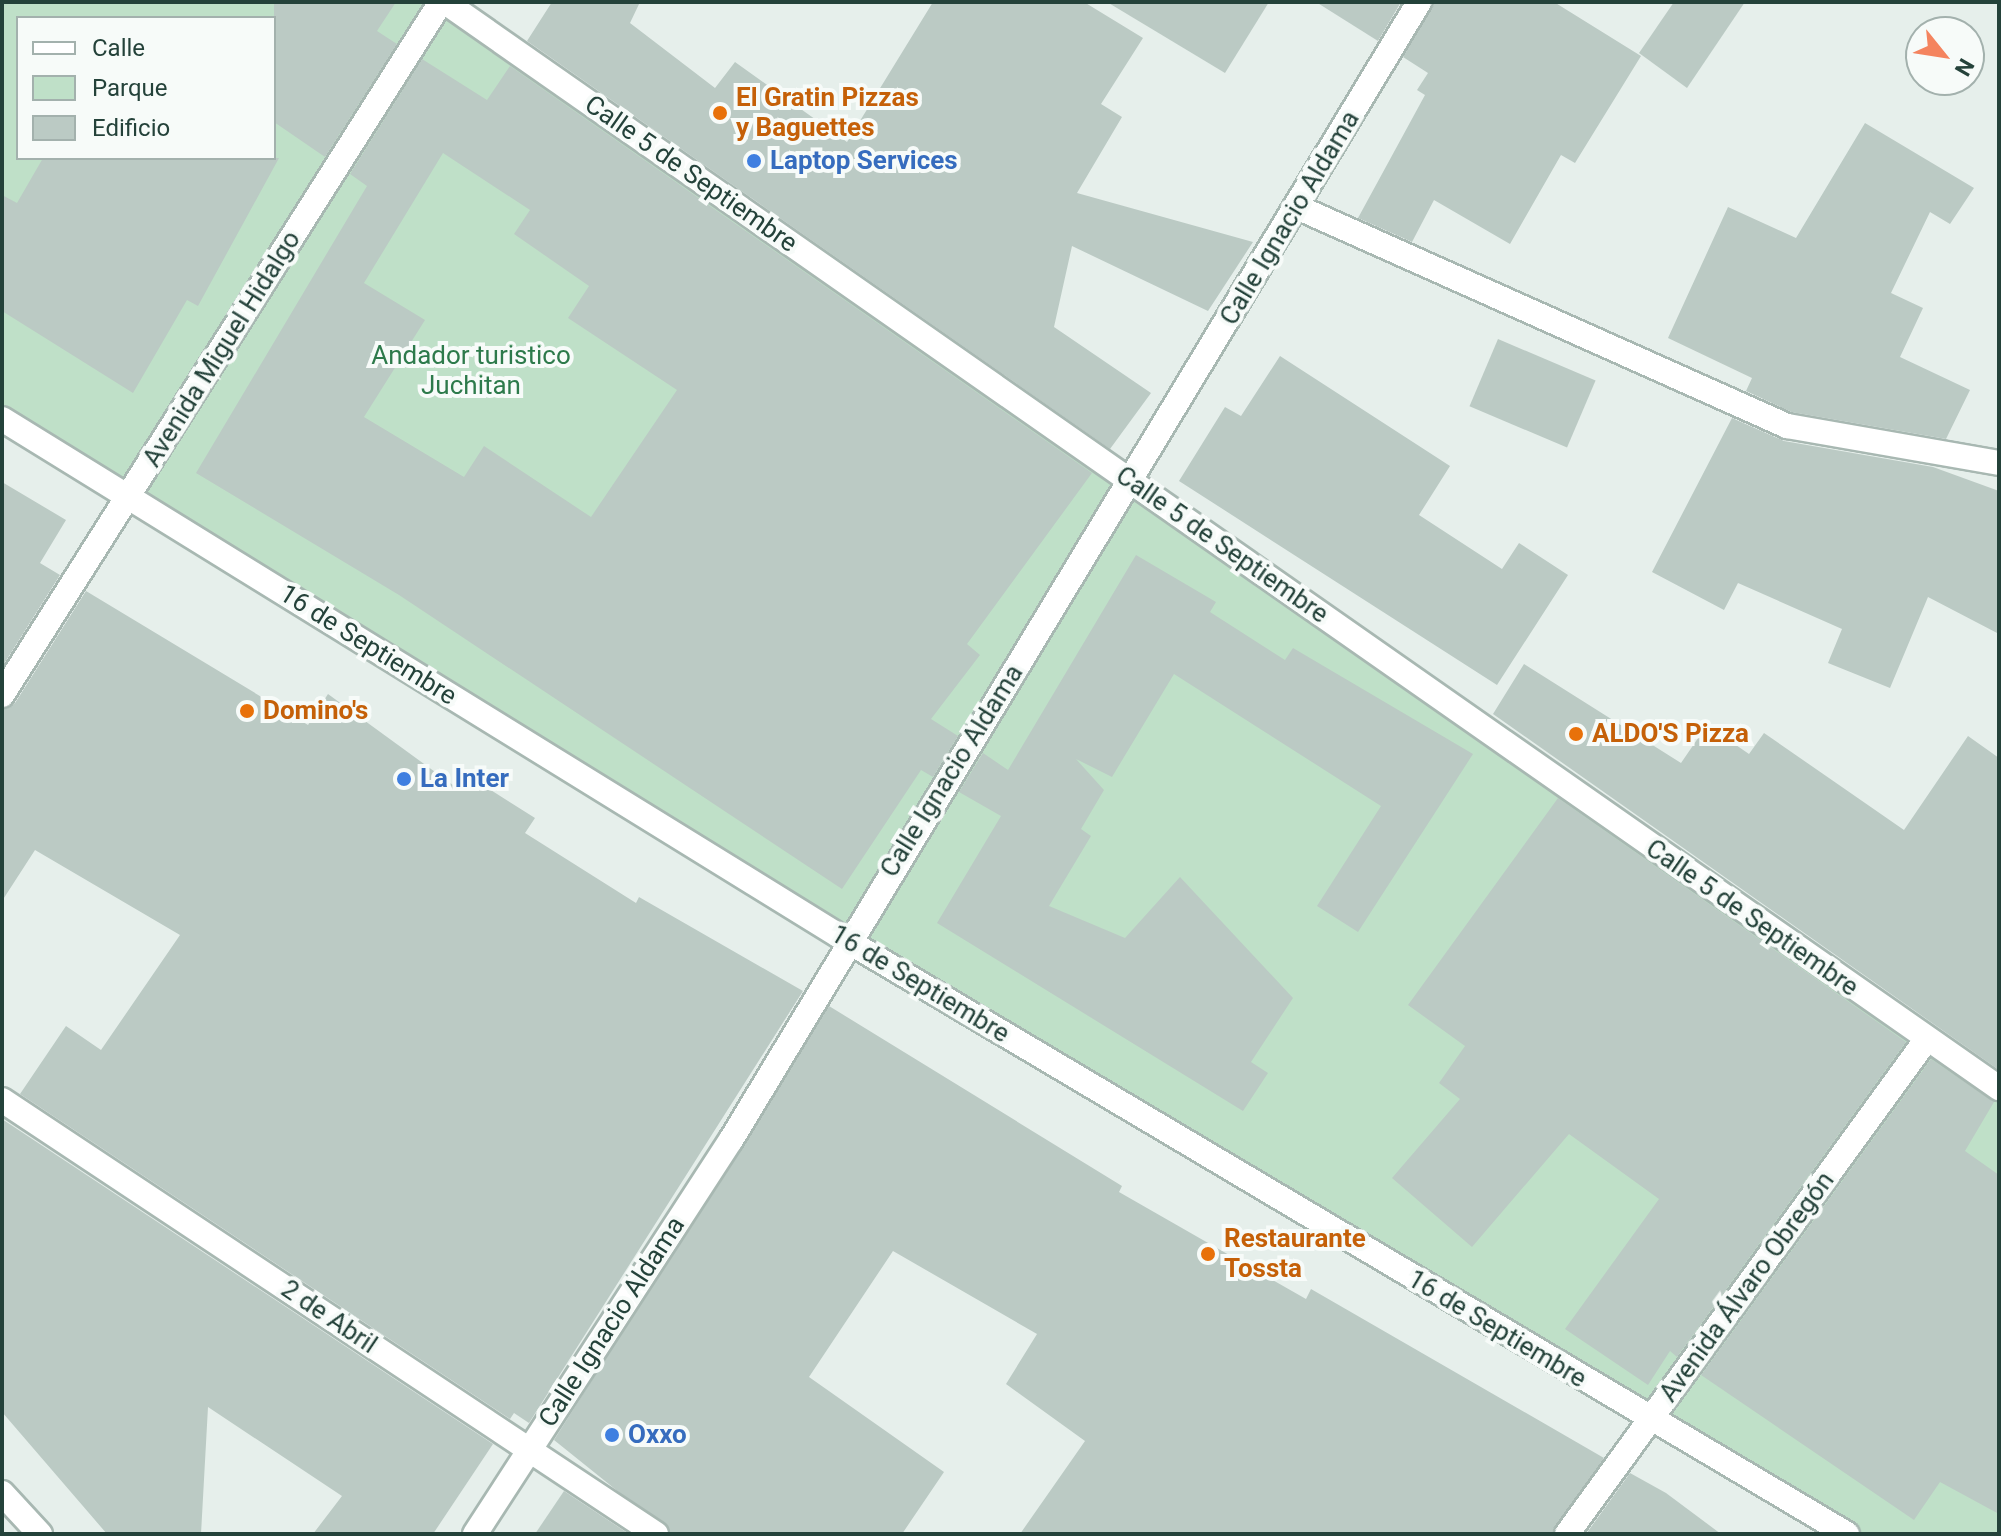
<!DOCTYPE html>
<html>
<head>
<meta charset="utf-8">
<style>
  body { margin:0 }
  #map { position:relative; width:2001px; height:1536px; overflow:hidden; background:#e6efeb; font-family:Roboto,sans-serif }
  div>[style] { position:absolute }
  .green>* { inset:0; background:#bfe0c8 }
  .building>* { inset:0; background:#bbcac4; transform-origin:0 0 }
  .roads { filter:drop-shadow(2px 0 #a8b8b2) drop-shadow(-2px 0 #a8b8b2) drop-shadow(0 2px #a8b8b2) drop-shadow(0 -2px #a8b8b2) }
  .street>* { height:24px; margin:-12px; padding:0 12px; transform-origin:12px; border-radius:12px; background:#fff }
  .secondary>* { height:24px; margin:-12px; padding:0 12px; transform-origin:12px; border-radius:12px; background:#fff }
  .dots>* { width:22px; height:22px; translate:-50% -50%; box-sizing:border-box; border:4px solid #f7fbf9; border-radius:50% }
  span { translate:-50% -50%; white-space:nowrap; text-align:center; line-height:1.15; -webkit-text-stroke:8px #f7fbf9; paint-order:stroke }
  .food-label { font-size:26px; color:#c56008; font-weight:700 }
  .left { translate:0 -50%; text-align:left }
  .shop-label { font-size:26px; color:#366cbe; font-weight:700 }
  .street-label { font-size:26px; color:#24423a }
  .park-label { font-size:26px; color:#2d7a4b }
  .frame { position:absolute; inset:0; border:4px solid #24423a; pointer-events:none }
  .legend { position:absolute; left:16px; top:16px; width:260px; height:144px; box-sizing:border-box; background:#f7fbf9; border:2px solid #a3b1ad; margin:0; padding:10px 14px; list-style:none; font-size:24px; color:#24423a }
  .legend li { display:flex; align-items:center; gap:16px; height:40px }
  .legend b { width:40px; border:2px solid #a3b1ad }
  .north { position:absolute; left:1905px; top:16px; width:80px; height:80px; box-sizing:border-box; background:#f7fbf9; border:2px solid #a3b1ad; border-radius:50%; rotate:120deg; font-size:22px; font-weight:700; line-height:32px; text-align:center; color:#24423a }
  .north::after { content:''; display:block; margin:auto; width:28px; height:36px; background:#f4845f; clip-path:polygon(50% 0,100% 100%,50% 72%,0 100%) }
</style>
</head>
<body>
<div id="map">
  <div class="green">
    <i style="clip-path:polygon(evenodd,2px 2px,445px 2px,1999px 1088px,1999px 1534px,1847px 1534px,2px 419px,2px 2px,18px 18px,274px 18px,274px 158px,18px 158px,18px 18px)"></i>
  </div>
  <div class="building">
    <i style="clip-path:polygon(274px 2px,396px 2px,377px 31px,397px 44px,325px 157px,274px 122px)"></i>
    <i style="clip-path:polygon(552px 2px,640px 2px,630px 23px,715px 88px,735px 62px,847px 142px,933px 2px,1084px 2px,1143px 38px,1101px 104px,1122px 117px,1077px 193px,1253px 242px,1208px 311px,1072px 246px,1054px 327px,1151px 393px,1110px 449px,527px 41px)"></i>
    <i style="clip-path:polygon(1107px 2px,1269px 2px,1225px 73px)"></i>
    <i style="clip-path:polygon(1316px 2px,1401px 2px,1378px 41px)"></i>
    <i style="clip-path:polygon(1434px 2px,1554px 2px,1641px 56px,1575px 163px,1561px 155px,1510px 244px,1434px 200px,1412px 242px,1358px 218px,1425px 95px,1417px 90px,1428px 73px,1403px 57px)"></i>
    <i style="clip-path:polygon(1674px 2px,1745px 2px,1687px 88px,1639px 53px)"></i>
    <i style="clip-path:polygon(evenodd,422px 59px,487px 100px,510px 66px,1092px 473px,967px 644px,980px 655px,931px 719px,958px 736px,933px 777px,921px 770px,842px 889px,399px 595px,196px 473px,367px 186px,350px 174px,422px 59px,443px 153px,530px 210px,514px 234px,589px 286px,568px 318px,677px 390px,591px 517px,484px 446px,464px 477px,364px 417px,425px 320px,364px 283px,443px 153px)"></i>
    <i style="clip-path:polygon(1865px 123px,1974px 188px,1950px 224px,1930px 212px,1891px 293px,1923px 308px,1900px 357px,1970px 390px,1946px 439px,1791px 412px,1746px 391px,1752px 378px,1668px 338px,1728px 207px,1796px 238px)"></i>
    <i style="clip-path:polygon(43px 158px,279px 158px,198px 306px,187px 300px,133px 393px,2px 311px,2px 195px,17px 203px)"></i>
    <i style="left:1498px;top:339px;width:106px;height:73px;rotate:23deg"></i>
    <i style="clip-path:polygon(1280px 356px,1450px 466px,1419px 515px,1502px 569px,1519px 543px,1568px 575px,1497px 685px,1179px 481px,1225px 407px,1241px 416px)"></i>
    <i style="clip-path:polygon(1732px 418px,1784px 441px,1933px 467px,1999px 491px,1999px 634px,1928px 597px,1890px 688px,1828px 663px,1842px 629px,1738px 583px,1724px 610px,1652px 572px)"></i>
    <i style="clip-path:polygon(2px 482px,66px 520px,40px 563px,60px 575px,2px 667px)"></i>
    <i style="clip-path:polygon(1136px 555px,1216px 602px,1210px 612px,1285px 660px,1293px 648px,1473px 754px,1358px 932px,1317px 906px,1381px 806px,1174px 674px,1112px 777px,1076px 759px,1104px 790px,1081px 829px,1091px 836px,1049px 906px,1125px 938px,1180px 877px,1293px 998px,1251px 1062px,1268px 1073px,1243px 1111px,937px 923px,1001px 816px,959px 792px,983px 753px,1008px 770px)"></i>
    <i style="clip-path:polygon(86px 591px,308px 725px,328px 694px,453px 785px,464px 773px,535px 818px,525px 833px,636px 903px,639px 897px,803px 991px,529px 1423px,514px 1413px,510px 1419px,20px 1094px,66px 1026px,101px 1050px,180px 935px,35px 850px,2px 901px,2px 710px,15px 703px)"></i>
    <i style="clip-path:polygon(1524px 664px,1681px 763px,1707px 725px,1749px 754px,1764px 733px,1904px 830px,1968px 736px,1999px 758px,1999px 1070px,1493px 714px)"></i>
    <i style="clip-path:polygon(1558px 798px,1906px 1042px,1677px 1357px,1670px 1351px,1648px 1385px,1565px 1329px,1659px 1199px,1569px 1134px,1472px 1247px,1392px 1178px,1460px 1099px,1439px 1083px,1465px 1046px,1408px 1005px)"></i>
    <i style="clip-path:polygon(829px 1006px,1122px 1186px,1119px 1192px,1306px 1299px,1311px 1289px,1604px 1458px,1552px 1534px,1020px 1534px,1085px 1441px,1006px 1384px,1037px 1334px,893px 1251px,809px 1377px,944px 1472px,902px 1534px,671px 1534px,554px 1440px)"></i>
    <i style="clip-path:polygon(1931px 1059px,1994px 1102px,1965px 1151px,1999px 1175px,1999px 1514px,1940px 1482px,1914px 1520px,1701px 1375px)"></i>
    <i style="clip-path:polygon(2px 1119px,493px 1444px,433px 1534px,313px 1534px,342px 1496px,208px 1407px,201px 1534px,107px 1534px,2px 1412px)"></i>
    <i style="clip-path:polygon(1630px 1473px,1666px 1493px,1721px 1534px,1586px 1534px)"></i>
    <i style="clip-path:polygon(564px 1491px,629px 1534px,535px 1534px)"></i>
  </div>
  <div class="roads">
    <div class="street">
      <i style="left:1297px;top:207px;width:537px;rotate:24.08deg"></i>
      <i style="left:1787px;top:426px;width:215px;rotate:9.9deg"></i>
      <i style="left:2px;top:695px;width:820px;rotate:-57.65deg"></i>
      <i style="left:2px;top:1100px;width:785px;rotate:33.57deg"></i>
      <i style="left:2px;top:1493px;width:56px;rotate:47.2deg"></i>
      <i style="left:475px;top:1534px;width:470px;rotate:-57deg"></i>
      <i style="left:731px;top:1140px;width:1330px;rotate:-58.84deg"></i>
      <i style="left:1567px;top:1534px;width:611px;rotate:-53.99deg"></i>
    </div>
    <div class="secondary">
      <i style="left:445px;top:2px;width:1896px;rotate:34.95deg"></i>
      <i style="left:2px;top:419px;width:992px;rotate:31.69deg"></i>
      <i style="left:846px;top:940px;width:1164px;rotate:30.69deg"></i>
    </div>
  </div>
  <div class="dots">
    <i style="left:720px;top:113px;background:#e8710a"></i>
    <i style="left:754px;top:161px;background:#3f7fe0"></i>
    <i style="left:247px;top:711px;background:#e8710a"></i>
    <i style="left:1576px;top:734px;background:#e8710a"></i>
    <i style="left:404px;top:779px;background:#3f7fe0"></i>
    <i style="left:1208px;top:1254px;background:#e8710a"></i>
    <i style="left:612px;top:1435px;background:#3f7fe0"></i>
  </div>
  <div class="food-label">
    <span class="left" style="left:736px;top:113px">El Gratin Pizzas<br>y Baguettes</span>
    <span class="left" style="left:263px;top:711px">Domino's</span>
    <span class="left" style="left:1592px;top:734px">ALDO'S Pizza</span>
    <span class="left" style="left:1224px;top:1254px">Restaurante<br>Tossta</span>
  </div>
  <div class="shop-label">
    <span class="left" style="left:770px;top:161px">Laptop Services</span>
    <span class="left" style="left:420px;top:779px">La Inter</span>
    <span class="left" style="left:628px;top:1435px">Oxxo</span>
  </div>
  <div class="street-label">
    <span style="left:691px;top:174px;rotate:35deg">Calle 5 de Septiembre</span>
    <span style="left:1290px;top:218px;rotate:-59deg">Calle Ignacio Aldama</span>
    <span style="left:222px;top:349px;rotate:-58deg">Avenida Miguel Hidalgo</span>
    <span style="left:1222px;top:545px;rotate:35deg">Calle 5 de Septiembre</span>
    <span style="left:368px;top:645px;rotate:32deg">16 de Septiembre</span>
    <span style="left:952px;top:771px;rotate:-58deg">Calle Ignacio Aldama</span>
    <span style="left:1752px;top:918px;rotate:35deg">Calle 5 de Septiembre</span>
    <span style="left:920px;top:984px;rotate:31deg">16 de Septiembre</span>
    <span style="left:1747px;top:1287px;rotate:-54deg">Avenida Álvaro Obregón</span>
    <span style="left:329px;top:1317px;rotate:34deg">2 de Abril</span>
    <span style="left:612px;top:1322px;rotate:-57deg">Calle Ignacio Aldama</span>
    <span style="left:1497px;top:1329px;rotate:31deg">16 de Septiembre</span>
  </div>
  <div class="park-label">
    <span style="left:471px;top:371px">Andador turistico<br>Juchitan</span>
  </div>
  <div class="frame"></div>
  <ul class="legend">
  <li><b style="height:10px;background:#fff"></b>Calle</li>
  <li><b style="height:22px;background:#bfe0c8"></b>Parque</li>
  <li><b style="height:22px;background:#bbcac4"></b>Edificio</li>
  </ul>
  <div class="north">N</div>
</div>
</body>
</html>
